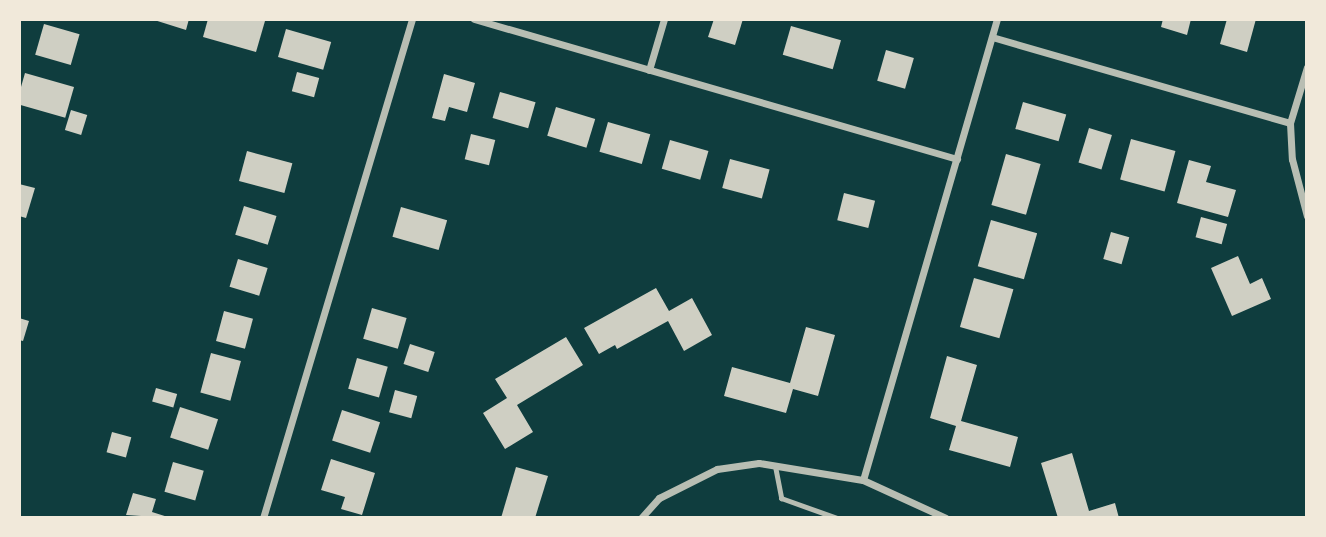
<!DOCTYPE html>
<html>
<head>
<meta charset="utf-8">
<style>
  body { margin:0 }
  #map { position:relative; width:1326px; height:537px; overflow:hidden; background:#0f3d3e; font-family:Lato,sans-serif }
  div>[style] { position:absolute }
  .building>* { inset:0; background:#cfcfc3; transform-origin:0 0 }
  .service>* { height:5px; margin:-2.5px; padding:0 2.5px; transform-origin:2.5px; border-radius:2.5px; background:#b8beb3 }
  .minor>* { height:7px; margin:-3.5px; padding:0 3.5px; transform-origin:3.5px; border-radius:3.5px; background:#b8beb3 }
  span { translate:-50% -50%; white-space:nowrap; text-align:center; line-height:1.15; -webkit-text-stroke:6px #f1e9da; paint-order:stroke }
  .frame { position:absolute; inset:0; border:21px solid #f1e9da; pointer-events:none }
</style>
</head>
<body>
<div id="map">
  <div class="building">
    <i style="clip-path:polygon(151px 19px,189px 19px,186px 30px)"></i>
    <i style="clip-path:polygon(208px 19px,265px 21px,256px 52px,203px 37px)"></i>
    <i style="clip-path:polygon(714px 19px,743px 19px,735px 45px,708px 37px)"></i>
    <i style="clip-path:polygon(1163px 19px,1191px 19px,1187px 35px,1161px 27px)"></i>
    <i style="clip-path:polygon(1227px 19px,1256px 19px,1247px 52px,1220px 44px)"></i>
    <i style="left:44px;top:24px;width:37px;height:32px;rotate:16deg"></i>
    <i style="left:791px;top:26px;width:52px;height:30px;rotate:16deg"></i>
    <i style="left:286px;top:29px;width:47px;height:29px;rotate:16deg"></i>
    <i style="left:886px;top:50px;width:29px;height:32px;rotate:16deg"></i>
    <i style="left:297px;top:72px;width:23px;height:20px;rotate:15deg"></i>
    <i style="left:25px;top:73px;width:51px;height:32px;rotate:16deg"></i>
    <i style="clip-path:polygon(444px 74px,475px 83px,467px 112px,449px 107px,445px 121px,432px 118px)"></i>
    <i style="left:500px;top:92px;width:37px;height:27px;rotate:16deg"></i>
    <i style="left:1023px;top:102px;width:45px;height:28px;rotate:16deg"></i>
    <i style="left:556px;top:107px;width:41px;height:30px;rotate:17deg"></i>
    <i style="left:71px;top:110px;width:17px;height:21px;rotate:17deg"></i>
    <i style="left:608px;top:122px;width:44px;height:31px;rotate:16deg"></i>
    <i style="left:1089px;top:128px;width:24px;height:36px;rotate:17deg"></i>
    <i style="left:471px;top:134px;width:25px;height:26px;rotate:14deg"></i>
    <i style="left:1131px;top:139px;width:46px;height:42px;rotate:15deg"></i>
    <i style="left:670px;top:140px;width:40px;height:30px;rotate:16deg"></i>
    <i style="left:247px;top:151px;width:47px;height:31px;rotate:15deg"></i>
    <i style="left:1006px;top:154px;width:36px;height:53px;rotate:16deg"></i>
    <i style="left:730px;top:159px;width:41px;height:30px;rotate:15deg"></i>
    <i style="clip-path:polygon(1189px 160px,1211px 166px,1206px 182px,1236px 190px,1228px 217px,1177px 203px)"></i>
    <i style="clip-path:polygon(19px 184px,35px 188px,26px 218px,19px 216px)"></i>
    <i style="left:844px;top:193px;width:32px;height:28px;rotate:14deg"></i>
    <i style="left:244px;top:206px;width:34px;height:30px;rotate:17deg"></i>
    <i style="left:401px;top:207px;width:48px;height:31px;rotate:16deg"></i>
    <i style="left:1201px;top:217px;width:27px;height:21px;rotate:15deg"></i>
    <i style="left:991px;top:220px;width:48px;height:48px;rotate:16deg"></i>
    <i style="left:1111px;top:232px;width:19px;height:28px;rotate:16deg"></i>
    <i style="clip-path:polygon(1238px 256px,1250px 284px,1262px 278px,1271px 299px,1232px 316px,1211px 268px)"></i>
    <i style="left:238px;top:259px;width:31px;height:29px;rotate:17deg"></i>
    <i style="left:974px;top:278px;width:41px;height:51px;rotate:16deg"></i>
    <i style="clip-path:polygon(656px 288px,669px 311px,692px 298px,712px 335px,684px 351px,668px 321px,617px 349px,615px 345px,599px 354px,584px 328px)"></i>
    <i style="left:372px;top:308px;width:36px;height:32px;rotate:16deg"></i>
    <i style="left:224px;top:311px;width:30px;height:31px;rotate:15deg"></i>
    <i style="clip-path:polygon(19px 318px,29px 321px,23px 341px,19px 340px)"></i>
    <i style="clip-path:polygon(806px 327px,835px 335px,818px 396px,793px 389px,786px 413px,724px 396px,732px 367px,790px 383px)"></i>
    <i style="clip-path:polygon(566px 337px,583px 365px,517px 405px,533px 432px,505px 449px,483px 413px,507px 398px,495px 379px)"></i>
    <i style="left:410px;top:344px;width:26px;height:21px;rotate:18deg"></i>
    <i style="left:211px;top:353px;width:31px;height:41px;rotate:15deg"></i>
    <i style="clip-path:polygon(947px 356px,977px 365px,961px 421px,1018px 437px,1010px 467px,949px 450px,956px 426px,930px 418px)"></i>
    <i style="left:357px;top:358px;width:32px;height:32px;rotate:16deg"></i>
    <i style="left:156px;top:388px;width:22px;height:14px;rotate:16deg"></i>
    <i style="left:395px;top:390px;width:23px;height:23px;rotate:15deg"></i>
    <i style="left:180px;top:407px;width:40px;height:32px;rotate:18deg"></i>
    <i style="left:342px;top:410px;width:40px;height:32px;rotate:18deg"></i>
    <i style="left:112px;top:432px;width:20px;height:21px;rotate:15deg"></i>
    <i style="clip-path:polygon(1072px 453px,1089px 511px,1115px 503px,1119px 518px,1058px 518px,1041px 463px)"></i>
    <i style="clip-path:polygon(331px 459px,375px 473px,362px 515px,341px 509px,345px 497px,321px 490px)"></i>
    <i style="left:173px;top:462px;width:32px;height:31px;rotate:16deg"></i>
    <i style="clip-path:polygon(516px 467px,548px 476px,535px 518px,501px 518px)"></i>
    <i style="clip-path:polygon(133px 493px,156px 499px,152px 512px,171px 518px,126px 515px)"></i>
  </div>
  <div class="service">
    <i style="left:775px;top:466px;width:33px;rotate:79deg"></i>
    <i style="left:781px;top:498px;width:59px;rotate:19.7deg"></i>
  </div>
  <div class="minor">
    <i style="left:474px;top:19px;width:503px;rotate:16.16deg"></i>
    <i style="left:992px;top:37px;width:310px;rotate:16.1deg"></i>
    <i style="left:1307px;top:67px;width:59px;rotate:106.9deg"></i>
    <i style="left:1290px;top:123px;width:36px;rotate:87deg"></i>
    <i style="left:1292px;top:159px;width:59px;rotate:75.3deg"></i>
    <i style="left:649px;top:70px;width:53px;rotate:-73.6deg"></i>
    <i style="left:863px;top:480px;width:480px;rotate:-73.8deg"></i>
    <i style="left:263px;top:518px;width:521px;rotate:-73.37deg"></i>
    <i style="left:641px;top:518px;width:27px;rotate:-48deg"></i>
    <i style="left:659px;top:498px;width:65px;rotate:-26.6deg"></i>
    <i style="left:717px;top:469px;width:42px;rotate:-8.1deg"></i>
    <i style="left:759px;top:463px;width:105px;rotate:9.3deg"></i>
    <i style="left:863px;top:480px;width:91px;rotate:24.6deg"></i>
  </div>
  <div class="frame"></div>
</div>
</body>
</html>
